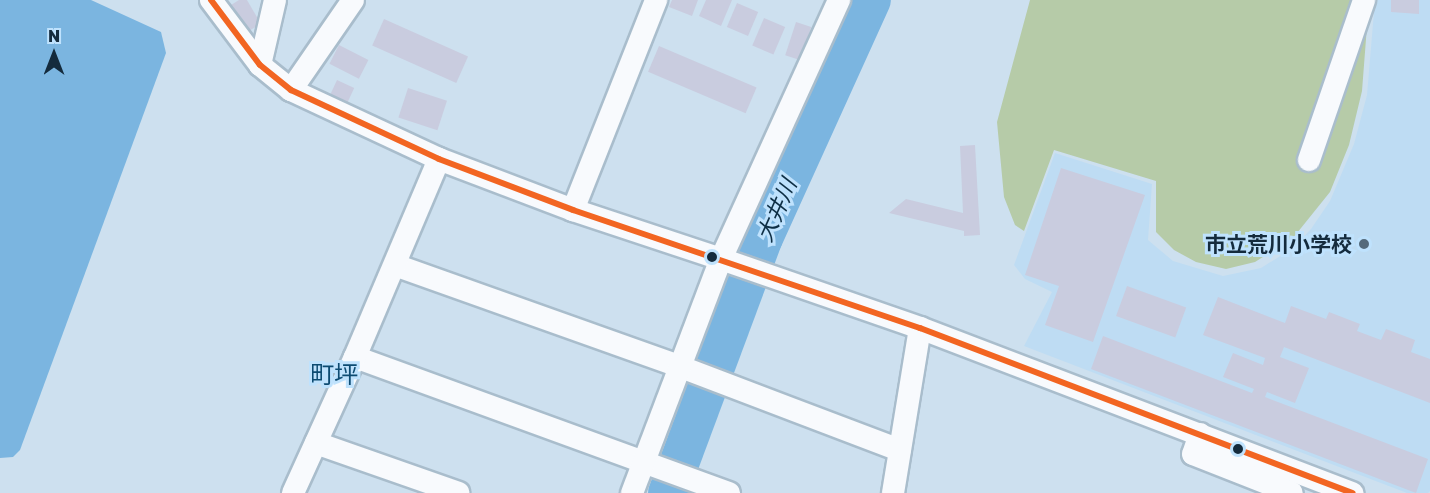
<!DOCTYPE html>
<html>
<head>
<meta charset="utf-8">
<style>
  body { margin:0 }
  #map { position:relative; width:1430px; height:493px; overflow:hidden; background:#cde0ef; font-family:"Golos Text","Noto Sans JP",sans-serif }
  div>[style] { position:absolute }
  .built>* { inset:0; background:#bedcf3 }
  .green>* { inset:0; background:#b6cba8 }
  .water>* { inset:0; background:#7bb5e0 }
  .river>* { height:40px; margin:-20px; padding:0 20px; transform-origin:20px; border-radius:20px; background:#7bb5e0 }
  .building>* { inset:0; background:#c9ccdf; transform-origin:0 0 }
  .roads { filter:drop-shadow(2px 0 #a9bdcc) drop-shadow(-2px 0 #a9bdcc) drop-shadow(0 2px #a9bdcc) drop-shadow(0 -2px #a9bdcc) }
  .minor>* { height:22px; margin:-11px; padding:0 11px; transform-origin:11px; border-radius:11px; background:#f8fafd }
  .bus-1>* { height:6px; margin:-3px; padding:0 3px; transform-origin:3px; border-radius:3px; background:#f26522 }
  .dots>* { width:16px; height:16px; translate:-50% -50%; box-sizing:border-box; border:3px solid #bfe2fd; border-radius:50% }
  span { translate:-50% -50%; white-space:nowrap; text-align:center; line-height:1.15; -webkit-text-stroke:6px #bfe2fd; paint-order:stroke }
  .poi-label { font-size:21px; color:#142b3d; font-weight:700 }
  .right { translate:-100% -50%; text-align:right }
  .water-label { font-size:22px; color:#0e2f45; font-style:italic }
  .quarter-label { font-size:24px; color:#0d4b72 }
  .north { position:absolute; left:24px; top:24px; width:60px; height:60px; -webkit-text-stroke:4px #bfe2fd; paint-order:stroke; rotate:0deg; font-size:16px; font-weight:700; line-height:24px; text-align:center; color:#142b3d }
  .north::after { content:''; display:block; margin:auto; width:21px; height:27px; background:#142b3d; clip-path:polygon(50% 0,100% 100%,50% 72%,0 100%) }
</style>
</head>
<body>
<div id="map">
  <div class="built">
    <i style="clip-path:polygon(1375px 0,1430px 0,1430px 491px,1428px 493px,1407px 493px,1024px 346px,1052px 292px,1025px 279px,1014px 265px,1055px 153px,1152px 184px,1148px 240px,1173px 261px,1223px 276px,1261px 268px,1293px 248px,1311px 229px,1330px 201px,1354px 144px,1367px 95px)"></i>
  </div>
  <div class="green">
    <i style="clip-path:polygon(1030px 0,1369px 0,1362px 91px,1349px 145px,1330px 192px,1293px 238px,1255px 262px,1226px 269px,1196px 262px,1174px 250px,1156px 232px,1156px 181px,1054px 150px,1024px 231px,1015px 225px,1004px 197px,997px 122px)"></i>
  </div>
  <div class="water">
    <i style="clip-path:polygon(0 0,91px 0,161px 32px,166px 53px,20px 450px,13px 457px,0 458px)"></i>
  </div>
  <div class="river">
    <i style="left:668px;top:493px;width:272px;rotate:-69.6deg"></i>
    <i style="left:763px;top:238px;width:261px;rotate:-65.6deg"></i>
  </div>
  <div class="building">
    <i style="clip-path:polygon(239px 0,247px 0,261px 24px,247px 32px,231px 5px)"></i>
    <i style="clip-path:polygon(672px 0,698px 0,692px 16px,669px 7px)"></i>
    <i style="clip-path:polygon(706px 0,732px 0,721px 26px,699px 16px)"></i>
    <i style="clip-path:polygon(1391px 0,1419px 0,1419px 14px,1391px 12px)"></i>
    <i style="left:737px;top:3px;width:23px;height:26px;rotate:23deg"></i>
    <i style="left:764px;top:18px;width:23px;height:30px;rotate:23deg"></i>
    <i style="left:384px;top:19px;width:92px;height:29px;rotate:24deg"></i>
    <i style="left:796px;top:22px;width:16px;height:35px;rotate:18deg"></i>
    <i style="left:339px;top:45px;width:33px;height:21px;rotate:27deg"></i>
    <i style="left:659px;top:46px;width:106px;height:28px;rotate:23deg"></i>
    <i style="left:337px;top:80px;width:19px;height:17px;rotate:25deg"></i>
    <i style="left:408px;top:88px;width:41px;height:31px;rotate:18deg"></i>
    <i style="clip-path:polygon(975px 145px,980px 235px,964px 236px,964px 231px,889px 213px,906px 199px,963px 213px,960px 146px)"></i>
    <i style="clip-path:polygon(1061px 168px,1145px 195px,1093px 342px,1045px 325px,1059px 286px,1025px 275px)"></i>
    <i style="left:1127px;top:286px;width:63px;height:32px;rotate:20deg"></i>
    <i style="clip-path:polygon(1218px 297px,1285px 323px,1291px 306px,1326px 319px,1329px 312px,1360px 324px,1357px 331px,1381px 340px,1386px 329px,1415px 340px,1411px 352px,1430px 359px,1430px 403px,1284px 347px,1280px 357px,1309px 368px,1295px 403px,1267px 392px,1265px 397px,1428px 459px,1416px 493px,1091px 369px,1103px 336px,1252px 393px,1254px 389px,1223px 377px,1233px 353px,1263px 365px,1265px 358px,1203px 335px)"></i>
  </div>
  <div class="roads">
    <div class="minor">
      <i style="left:211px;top:0;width:81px;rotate:53deg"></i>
      <i style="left:260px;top:65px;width:40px;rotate:39deg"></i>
      <i style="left:291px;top:90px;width:163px;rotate:25deg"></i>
      <i style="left:439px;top:159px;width:143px;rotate:20.8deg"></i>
      <i style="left:573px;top:210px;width:156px;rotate:18.3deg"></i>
      <i style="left:721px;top:259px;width:211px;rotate:19.1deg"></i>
      <i style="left:920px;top:328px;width:463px;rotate:20.9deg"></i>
      <i style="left:260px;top:65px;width:67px;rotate:-77deg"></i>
      <i style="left:291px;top:90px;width:109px;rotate:-55.4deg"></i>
      <i style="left:1309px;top:160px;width:169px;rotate:-71deg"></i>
      <i style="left:573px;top:210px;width:226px;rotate:-68.4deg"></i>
      <i style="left:395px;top:265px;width:304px;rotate:19.6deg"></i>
      <i style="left:681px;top:367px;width:234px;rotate:20.8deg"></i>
      <i style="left:355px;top:357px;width:398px;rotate:20deg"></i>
      <i style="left:1200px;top:434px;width:21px;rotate:109deg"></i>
      <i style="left:1193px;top:454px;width:106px;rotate:21.5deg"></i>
      <i style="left:316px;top:443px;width:151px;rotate:19.3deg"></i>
      <i style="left:293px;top:493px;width:149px;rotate:-65.5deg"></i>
      <i style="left:355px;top:357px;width:215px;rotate:-67deg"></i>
      <i style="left:632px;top:493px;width:250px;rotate:-69.2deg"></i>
      <i style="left:721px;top:259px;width:285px;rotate:-65.5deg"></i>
      <i style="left:893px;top:493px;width:167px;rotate:-80.7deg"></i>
    </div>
  </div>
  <div class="bus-1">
    <i style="left:211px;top:0;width:81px;rotate:53deg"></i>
    <i style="left:260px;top:65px;width:40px;rotate:39deg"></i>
    <i style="left:291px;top:90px;width:163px;rotate:25deg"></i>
    <i style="left:439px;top:159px;width:143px;rotate:20.8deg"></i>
    <i style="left:573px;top:210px;width:367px;rotate:18.8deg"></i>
    <i style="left:920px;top:328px;width:463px;rotate:20.9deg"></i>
  </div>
  <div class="dots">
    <i style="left:1364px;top:244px;background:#556a7b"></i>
    <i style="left:712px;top:257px;background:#142b3d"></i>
    <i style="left:1238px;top:449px;background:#142b3d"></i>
  </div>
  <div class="poi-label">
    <span class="right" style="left:1352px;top:244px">市立荒川小学校</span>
  </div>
  <div class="water-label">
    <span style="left:776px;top:210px;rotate:-66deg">大井川</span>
  </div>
  <div class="quarter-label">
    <span style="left:334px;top:374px">町坪</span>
  </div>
  <div class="north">N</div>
</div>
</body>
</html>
